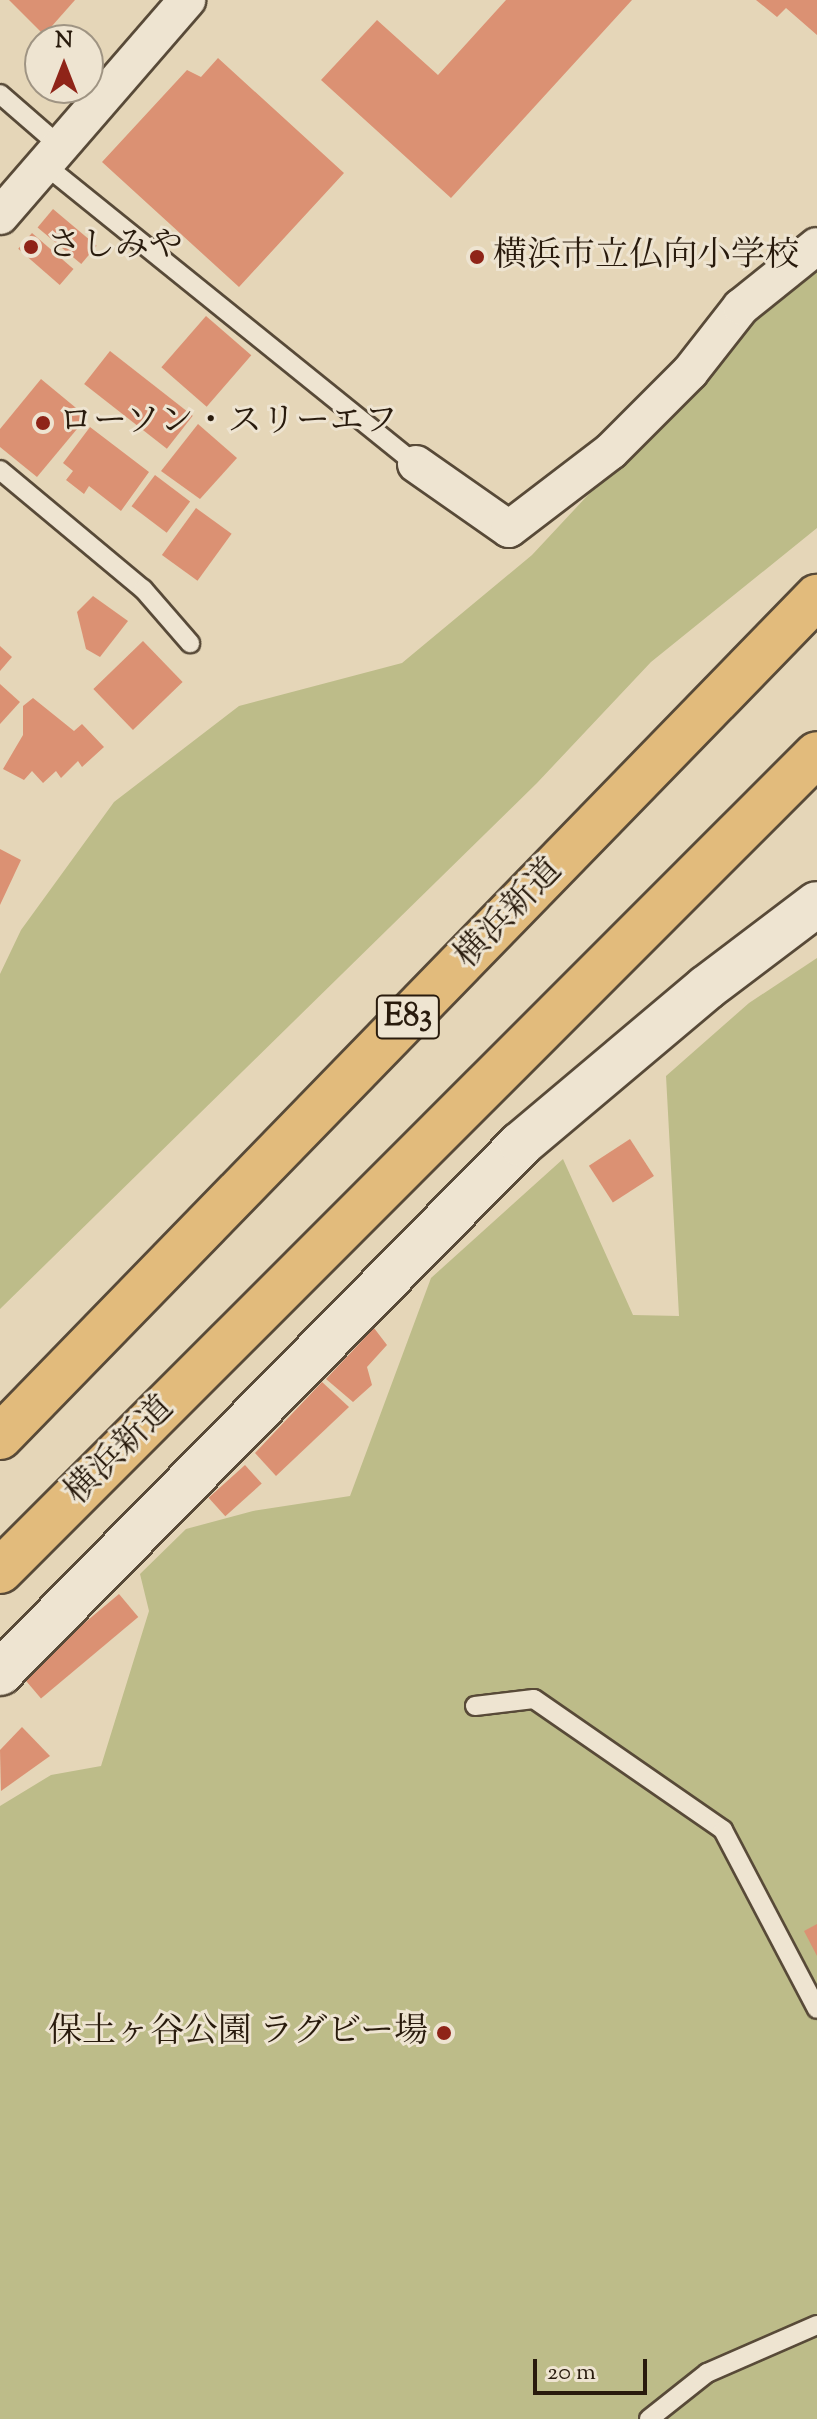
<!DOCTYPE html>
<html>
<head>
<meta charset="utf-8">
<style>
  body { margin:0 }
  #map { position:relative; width:817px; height:2419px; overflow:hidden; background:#e5d6b8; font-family:"Sorts Mill Goudy","Noto Serif JP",serif }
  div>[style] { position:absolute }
  .green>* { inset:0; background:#bdbc89 }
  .building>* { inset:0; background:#db9173; transform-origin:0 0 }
  .roads { filter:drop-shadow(2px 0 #584a38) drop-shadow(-2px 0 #584a38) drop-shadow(0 2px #584a38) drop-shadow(0 -2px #584a38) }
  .lane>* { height:18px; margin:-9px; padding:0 9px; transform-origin:9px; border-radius:9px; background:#eee4d1 }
  .street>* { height:36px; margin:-18px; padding:0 18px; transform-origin:18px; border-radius:18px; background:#eee4d1 }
  .secondary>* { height:44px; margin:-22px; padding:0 22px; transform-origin:22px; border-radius:22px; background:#eee4d1 }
  .highway>* { height:44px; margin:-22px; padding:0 22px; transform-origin:22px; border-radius:22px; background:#e2bb7c }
  .dots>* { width:22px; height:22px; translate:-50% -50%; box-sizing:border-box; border:4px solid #eee4d1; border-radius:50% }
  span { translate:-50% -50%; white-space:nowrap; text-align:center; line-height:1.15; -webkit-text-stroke:6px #eee4d1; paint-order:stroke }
  .shield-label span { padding:2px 6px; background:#eee4d1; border:2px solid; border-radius:6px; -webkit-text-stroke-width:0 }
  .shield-label { font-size:32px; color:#291b0d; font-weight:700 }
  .poi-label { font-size:34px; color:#291b0d }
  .left { translate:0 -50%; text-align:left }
  .right { translate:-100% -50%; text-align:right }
  .street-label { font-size:34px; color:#291b0d }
  .north { position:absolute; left:24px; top:24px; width:80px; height:80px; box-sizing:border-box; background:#eee4d1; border:2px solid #9f9483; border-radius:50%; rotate:0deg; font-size:22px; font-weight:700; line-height:32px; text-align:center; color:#291b0d }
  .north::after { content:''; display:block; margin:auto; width:28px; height:36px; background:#8f2418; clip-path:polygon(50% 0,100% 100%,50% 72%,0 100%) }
  .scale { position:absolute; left:533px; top:2359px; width:114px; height:36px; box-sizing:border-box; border:4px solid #291b0d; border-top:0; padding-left:10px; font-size:24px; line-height:28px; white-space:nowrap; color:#291b0d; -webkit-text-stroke:6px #eee4d1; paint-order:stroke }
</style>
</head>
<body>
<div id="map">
  <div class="green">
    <i style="clip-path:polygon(817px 263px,817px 528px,651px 662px,537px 783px,0 1309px,0 974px,21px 930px,114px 802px,239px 706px,402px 663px,532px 555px,754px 317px)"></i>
    <i style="clip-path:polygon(817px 958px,817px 2419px,0 2419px,0 1806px,51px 1775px,101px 1766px,149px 1611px,140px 1574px,186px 1529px,253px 1511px,350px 1496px,431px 1278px,563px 1159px,633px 1315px,679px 1316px,666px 1076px,749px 1003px)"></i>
  </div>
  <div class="building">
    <i style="clip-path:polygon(9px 0,75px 0,44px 35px)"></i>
    <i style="clip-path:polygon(506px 0,632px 0,451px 198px,321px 80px,377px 20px,438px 75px)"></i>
    <i style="clip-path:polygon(756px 0,817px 0,817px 35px,786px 8px,777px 17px)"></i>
    <i style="clip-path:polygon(218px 58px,344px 173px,239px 287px,102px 162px,187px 70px,201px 77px)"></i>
    <i style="left:53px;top:209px;width:57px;height:24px;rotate:40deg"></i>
    <i style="left:32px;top:233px;width:55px;height:21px;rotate:41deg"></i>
    <i style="left:206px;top:316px;width:60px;height:68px;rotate:41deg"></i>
    <i style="left:110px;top:351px;width:105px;height:42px;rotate:38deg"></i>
    <i style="clip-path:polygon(41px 379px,87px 417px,37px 477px,0 447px,0 429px)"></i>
    <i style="clip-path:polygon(198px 424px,237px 458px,200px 499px,161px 471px)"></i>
    <i style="clip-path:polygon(90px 427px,149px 472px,121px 511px,89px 486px,84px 494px,66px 480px,73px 471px,63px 463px)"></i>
    <i style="left:155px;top:475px;width:44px;height:39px;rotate:37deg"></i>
    <i style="left:196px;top:508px;width:44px;height:58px;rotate:36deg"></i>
    <i style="clip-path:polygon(93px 596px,128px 621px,100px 657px,86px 649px,77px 612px)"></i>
    <i style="left:143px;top:641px;width:57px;height:69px;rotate:46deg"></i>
    <i style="clip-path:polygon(0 646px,12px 657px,0 671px)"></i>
    <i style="clip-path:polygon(0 684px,20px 702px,0 724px)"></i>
    <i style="clip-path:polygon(33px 698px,74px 731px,82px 724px,104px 747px,82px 767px,78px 761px,61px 778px,56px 771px,43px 783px,32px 771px,24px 780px,3px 769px,23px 735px,23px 706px)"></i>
    <i style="clip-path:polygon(0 849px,21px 860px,0 905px)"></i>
    <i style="left:630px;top:1139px;width:44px;height:49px;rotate:57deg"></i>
    <i style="clip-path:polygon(374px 1328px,387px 1345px,367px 1367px,372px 1385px,353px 1402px,326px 1379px)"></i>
    <i style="clip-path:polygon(322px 1382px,349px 1407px,276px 1476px,255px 1453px)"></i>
    <i style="left:245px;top:1465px;width:25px;height:49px;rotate:48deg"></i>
    <i style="left:119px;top:1594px;width:30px;height:127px;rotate:50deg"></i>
    <i style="clip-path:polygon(22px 1727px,50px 1756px,1px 1791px,0 1750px)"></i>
    <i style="clip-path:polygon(817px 1924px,817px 1956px,804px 1931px)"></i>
  </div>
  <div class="roads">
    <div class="lane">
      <i style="left:0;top:94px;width:81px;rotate:41deg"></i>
      <i style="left:45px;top:165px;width:476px;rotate:38.9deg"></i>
      <i style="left:0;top:470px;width:186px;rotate:39.8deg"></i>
      <i style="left:143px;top:589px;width:72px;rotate:49deg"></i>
      <i style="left:475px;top:1706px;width:59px;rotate:-6.8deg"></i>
      <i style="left:534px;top:1699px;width:230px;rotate:34.7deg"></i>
      <i style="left:723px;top:1830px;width:202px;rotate:62.3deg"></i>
      <i style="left:649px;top:2419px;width:74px;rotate:-38.4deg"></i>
      <i style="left:707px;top:2373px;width:120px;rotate:-23.6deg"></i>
    </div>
    <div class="street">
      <i style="left:0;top:216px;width:286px;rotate:-49.1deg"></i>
      <i style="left:416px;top:464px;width:113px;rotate:35deg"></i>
      <i style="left:509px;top:529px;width:128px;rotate:-37.4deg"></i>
      <i style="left:611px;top:451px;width:112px;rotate:-45deg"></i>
      <i style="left:690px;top:372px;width:83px;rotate:-51.9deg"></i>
      <i style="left:741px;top:307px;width:97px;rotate:-38.8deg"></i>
    </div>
    <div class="secondary">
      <i style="left:0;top:1673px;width:742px;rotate:-45.44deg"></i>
      <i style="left:521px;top:1144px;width:242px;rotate:-40.1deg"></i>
      <i style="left:706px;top:988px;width:139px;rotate:-37.1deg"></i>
    </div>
    <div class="highway">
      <i style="left:0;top:1437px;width:1172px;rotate:-45.8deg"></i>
      <i style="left:0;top:1571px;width:1155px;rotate:-45deg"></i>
    </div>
  </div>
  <div class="dots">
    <i style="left:31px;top:247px;background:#8f2418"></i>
    <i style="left:477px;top:257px;background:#8f2418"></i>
    <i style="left:43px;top:423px;background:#8f2418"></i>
    <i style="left:444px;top:2033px;background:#8f2418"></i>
  </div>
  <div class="shield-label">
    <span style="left:408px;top:1017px">E83</span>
  </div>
  <div class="poi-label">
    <span class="left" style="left:47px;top:247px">さしみや</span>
    <span class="left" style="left:493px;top:257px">横浜市立仏向小学校</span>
    <span class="left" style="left:59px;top:423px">ローソン・スリーエフ</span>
    <span class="right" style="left:428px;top:2033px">保土ヶ谷公園 ラグビー場</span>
  </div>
  <div class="street-label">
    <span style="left:509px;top:914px;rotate:-46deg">横浜新道</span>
    <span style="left:120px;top:1451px;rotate:-45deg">横浜新道</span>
  </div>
  <div class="north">N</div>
  <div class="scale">20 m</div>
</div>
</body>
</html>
